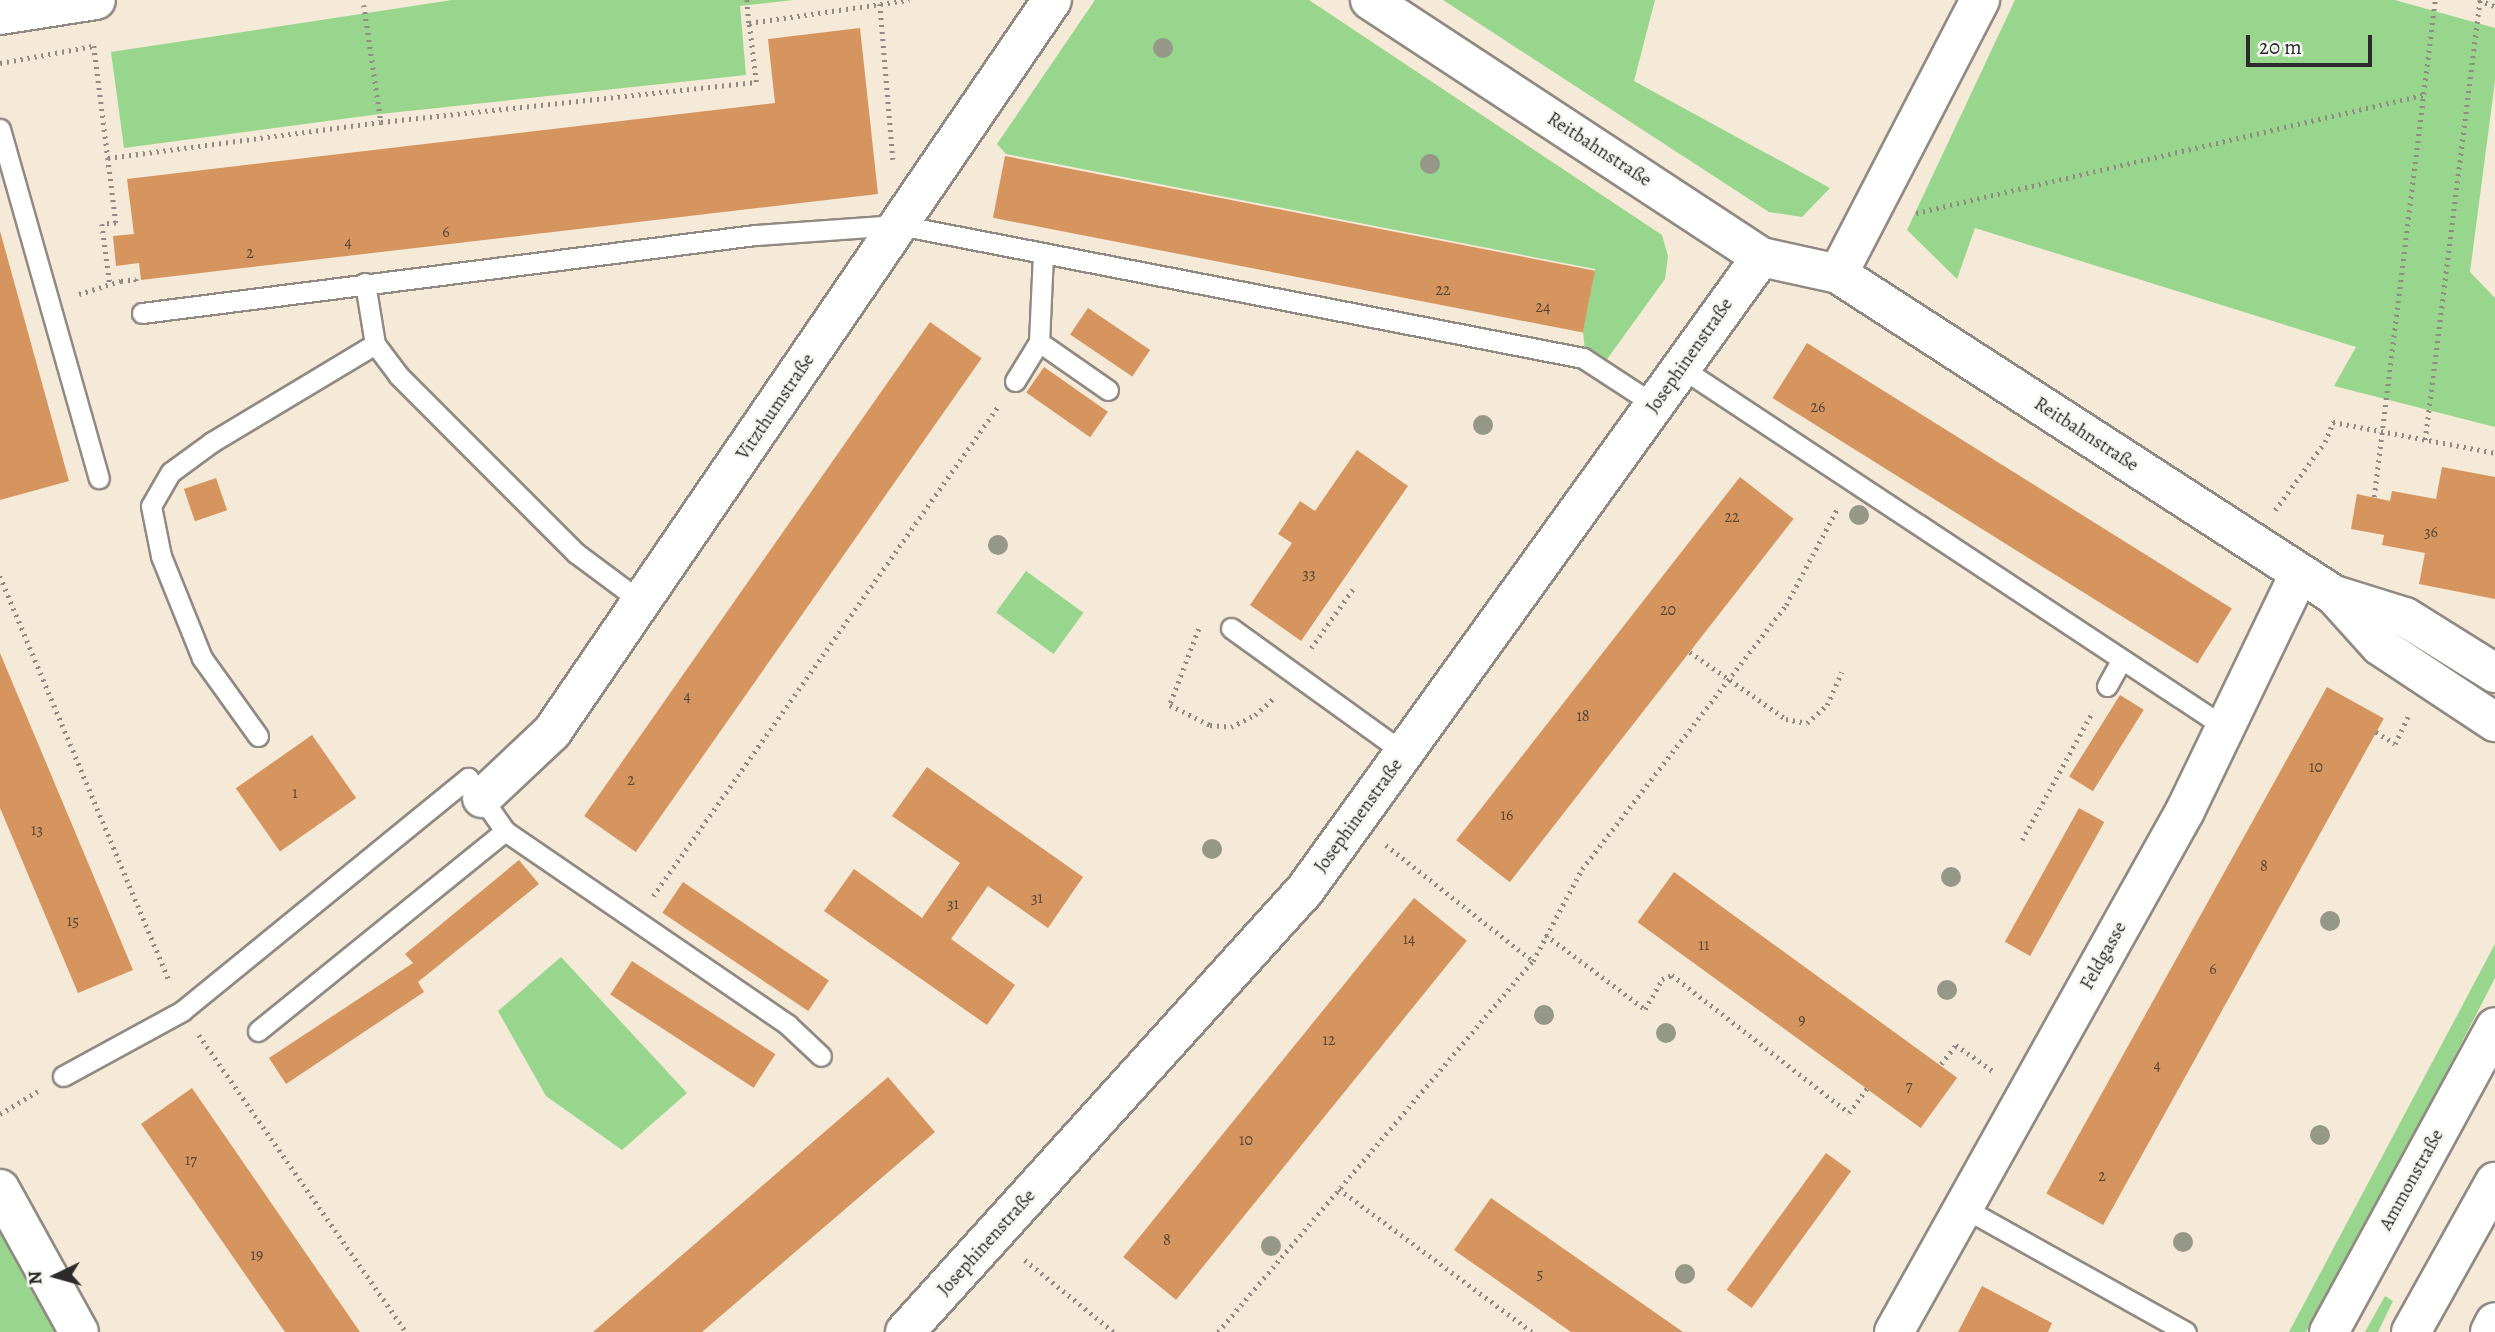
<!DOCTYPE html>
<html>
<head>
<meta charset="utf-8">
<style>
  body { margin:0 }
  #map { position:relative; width:2495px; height:1332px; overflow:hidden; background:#f5e9d8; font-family:Alegreya,serif }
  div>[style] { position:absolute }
  .green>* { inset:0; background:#97d68c; transform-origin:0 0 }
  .building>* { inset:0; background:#d6955e; transform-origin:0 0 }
  .path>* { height:4.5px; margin-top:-2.25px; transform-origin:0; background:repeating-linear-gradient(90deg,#908a82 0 2px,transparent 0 7px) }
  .roads { filter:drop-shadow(2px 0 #908a82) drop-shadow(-2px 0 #908a82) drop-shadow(0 2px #908a82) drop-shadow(0 -2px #908a82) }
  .service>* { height:19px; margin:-9.5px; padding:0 9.5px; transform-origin:9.5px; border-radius:9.5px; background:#fff }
  .minor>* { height:38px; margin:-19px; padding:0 19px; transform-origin:19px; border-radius:19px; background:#fff }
  .secondary>* { height:38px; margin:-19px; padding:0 19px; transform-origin:19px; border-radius:19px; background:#fff }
  .trees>* { width:20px; height:20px; margin:-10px; border-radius:50%; background:#959886 }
  span { translate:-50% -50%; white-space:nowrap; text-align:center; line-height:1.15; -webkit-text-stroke:5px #f6f6f2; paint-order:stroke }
  .number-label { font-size:16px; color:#564638 }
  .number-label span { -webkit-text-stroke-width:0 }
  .street-label { font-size:19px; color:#2b2b2b }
  .north { position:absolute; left:21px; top:1241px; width:70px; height:70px; -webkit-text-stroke:5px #f6f6f2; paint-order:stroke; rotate:265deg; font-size:19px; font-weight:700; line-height:28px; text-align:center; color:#2b2b2b }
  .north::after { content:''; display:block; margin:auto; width:24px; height:32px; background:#2b2b2b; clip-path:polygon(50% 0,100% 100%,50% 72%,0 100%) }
  .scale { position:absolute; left:2246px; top:35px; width:126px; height:32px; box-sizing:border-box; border:4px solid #2b2b2b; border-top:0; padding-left:9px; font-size:21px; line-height:24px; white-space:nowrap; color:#2b2b2b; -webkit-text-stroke:5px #f6f6f2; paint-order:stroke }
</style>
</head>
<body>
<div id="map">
  <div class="green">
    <i style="clip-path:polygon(452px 0,794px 0,740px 6px,746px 75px,380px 114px,124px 148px,111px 52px)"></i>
    <i style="clip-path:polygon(1095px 0,1309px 0,1662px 235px,1668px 256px,1665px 279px,1605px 362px,1585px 351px,1583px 331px,1595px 269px,1006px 154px,997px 144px)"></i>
    <i style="clip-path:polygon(1443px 0,1655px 0,1634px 81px,1830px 188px,1802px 217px,1769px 212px)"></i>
    <i style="clip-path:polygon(2015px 0,2395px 0,2495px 28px,2495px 81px,2470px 272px,2495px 298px,2495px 427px,2334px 386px,2356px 347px,1975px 228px,1957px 279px,1907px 230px)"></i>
    <i style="left:1026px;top:571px;width:71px;height:51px;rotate:36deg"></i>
    <i style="clip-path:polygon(2495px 944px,2495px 978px,2432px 1100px,2306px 1332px,2289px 1332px)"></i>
    <i style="clip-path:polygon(561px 957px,687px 1093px,622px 1150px,546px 1096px,498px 1011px)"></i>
    <i style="clip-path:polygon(0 1229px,63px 1332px,0 1332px)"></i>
    <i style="clip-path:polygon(2385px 1296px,2393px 1301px,2378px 1332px,2365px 1332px)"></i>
  </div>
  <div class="building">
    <i style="clip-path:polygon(860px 28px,878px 194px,141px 280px,139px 263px,116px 266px,113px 236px,134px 234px,127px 179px,775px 103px,768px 39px)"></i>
    <i style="left:1005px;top:156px;width:601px;height:63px;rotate:11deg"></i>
    <i style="clip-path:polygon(0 231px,69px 481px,0 500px)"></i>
    <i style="left:1088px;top:308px;width:75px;height:32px;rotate:34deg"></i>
    <i style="left:930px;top:322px;width:63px;height:603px;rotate:35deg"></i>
    <i style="left:1807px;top:343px;width:501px;height:65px;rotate:32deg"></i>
    <i style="left:1044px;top:367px;width:78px;height:31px;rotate:35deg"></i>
    <i style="clip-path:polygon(1357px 450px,1408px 486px,1301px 641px,1250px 605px,1292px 543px,1278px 534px,1300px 501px,1315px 511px)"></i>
    <i style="clip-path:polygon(2442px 467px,2495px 477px,2495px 599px,2419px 584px,2425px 553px,2382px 545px,2384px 535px,2351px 529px,2357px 494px,2390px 501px,2392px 491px,2436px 499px)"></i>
    <i style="left:1740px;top:477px;width:68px;height:461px;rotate:38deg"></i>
    <i style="left:216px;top:478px;width:34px;height:34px;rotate:71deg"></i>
    <i style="clip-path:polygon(0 653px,133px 970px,78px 993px,0 808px)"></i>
    <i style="left:2327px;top:687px;width:65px;height:579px;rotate:29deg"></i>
    <i style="left:2120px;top:695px;width:28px;height:96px;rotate:32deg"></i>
    <i style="left:312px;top:735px;width:77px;height:93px;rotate:55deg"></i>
    <i style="clip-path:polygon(927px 767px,1083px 877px,1048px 928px,988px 886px,951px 939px,1015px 985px,987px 1025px,824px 911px,854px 869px,922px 918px,960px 863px,892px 816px)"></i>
    <i style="left:2079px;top:808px;width:29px;height:153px;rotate:29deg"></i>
    <i style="clip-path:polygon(519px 860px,539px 884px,418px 982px,424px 992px,286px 1084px,269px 1058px,413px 963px,405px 954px)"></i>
    <i style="left:1674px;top:872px;width:350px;height:62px;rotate:36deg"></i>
    <i style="left:683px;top:882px;width:176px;height:37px;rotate:34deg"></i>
    <i style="left:1414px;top:898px;width:68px;height:462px;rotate:39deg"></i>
    <i style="left:632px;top:961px;width:171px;height:40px;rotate:33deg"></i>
    <i style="clip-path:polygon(888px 1077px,935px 1132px,702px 1332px,593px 1332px)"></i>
    <i style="clip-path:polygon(192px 1088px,360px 1332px,285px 1332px,141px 1124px)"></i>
    <i style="left:1826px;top:1153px;width:31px;height:169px;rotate:36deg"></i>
    <i style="clip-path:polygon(1491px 1198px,1683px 1332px,1571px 1332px,1454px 1250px)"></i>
    <i style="clip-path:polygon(1982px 1286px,2052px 1323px,2048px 1332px,1958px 1332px)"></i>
  </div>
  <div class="path">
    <i style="left:747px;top:0;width:23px;rotate:85deg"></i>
    <i style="left:2479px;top:0;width:17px;rotate:21deg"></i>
    <i style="left:880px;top:4px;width:156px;rotate:85.2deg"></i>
    <i style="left:364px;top:5px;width:118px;rotate:81.7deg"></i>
    <i style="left:0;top:63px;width:96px;rotate:-10.3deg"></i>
    <i style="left:94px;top:46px;width:113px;rotate:82.9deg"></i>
    <i style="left:108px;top:158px;width:275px;rotate:-7.5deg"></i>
    <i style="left:381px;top:122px;width:377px;rotate:-6.1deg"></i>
    <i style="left:756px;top:82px;width:59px;rotate:-96.8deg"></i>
    <i style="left:749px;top:23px;width:162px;rotate:-8.2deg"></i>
    <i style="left:108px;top:158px;width:65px;rotate:83deg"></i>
    <i style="left:116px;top:223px;width:14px;rotate:176deg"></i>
    <i style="left:102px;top:224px;width:62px;rotate:82.5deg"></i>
    <i style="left:1916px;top:213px;width:521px;rotate:-13.1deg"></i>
    <i style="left:79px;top:294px;width:44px;rotate:-17.2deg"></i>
    <i style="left:121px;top:281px;width:15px;rotate:-8deg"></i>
    <i style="left:136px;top:279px;width:6px;rotate:81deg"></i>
    <i style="left:2425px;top:440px;width:443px;rotate:-82.9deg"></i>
    <i style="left:2374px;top:497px;width:501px;rotate:-83deg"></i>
    <i style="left:2275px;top:510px;width:84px;rotate:-53.7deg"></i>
    <i style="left:2325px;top:442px;width:22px;rotate:-68deg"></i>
    <i style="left:2333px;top:422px;width:165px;rotate:10.8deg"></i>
    <i style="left:0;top:576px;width:440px;rotate:67.3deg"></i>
    <i style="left:1199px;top:629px;width:81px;rotate:110.9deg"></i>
    <i style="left:1170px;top:705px;width:45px;rotate:26.6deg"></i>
    <i style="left:1210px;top:725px;width:21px;rotate:5deg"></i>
    <i style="left:1231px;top:727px;width:27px;rotate:-27deg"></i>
    <i style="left:1255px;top:715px;width:27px;rotate:-42deg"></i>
    <i style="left:1311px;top:648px;width:72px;rotate:-54.6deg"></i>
    <i style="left:1690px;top:652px;width:117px;rotate:34.9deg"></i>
    <i style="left:1786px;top:719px;width:21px;rotate:11deg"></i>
    <i style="left:1807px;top:723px;width:27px;rotate:-42deg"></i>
    <i style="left:1827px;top:705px;width:36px;rotate:-66deg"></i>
    <i style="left:2376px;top:732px;width:22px;rotate:32deg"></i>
    <i style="left:2395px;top:744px;width:33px;rotate:-65deg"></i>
    <i style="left:2022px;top:840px;width:147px;rotate:-61.2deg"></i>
    <i style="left:1386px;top:845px;width:187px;rotate:38.3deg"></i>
    <i style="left:653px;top:896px;width:601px;rotate:-54.83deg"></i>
    <i style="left:1546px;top:935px;width:124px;rotate:36.8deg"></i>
    <i style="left:1645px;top:1009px;width:34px;rotate:-60deg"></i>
    <i style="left:1662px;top:979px;width:11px;rotate:-22deg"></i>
    <i style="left:1672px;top:975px;width:224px;rotate:37.9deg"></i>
    <i style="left:1849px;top:1113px;width:32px;rotate:-54deg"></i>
    <i style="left:199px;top:1035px;width:362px;rotate:55.1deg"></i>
    <i style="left:1941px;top:1064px;width:24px;rotate:-52deg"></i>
    <i style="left:1956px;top:1045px;width:45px;rotate:35.1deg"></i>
    <i style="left:0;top:1114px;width:44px;rotate:-31.2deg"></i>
    <i style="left:1339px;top:1189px;width:240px;rotate:36.5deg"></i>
    <i style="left:1025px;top:1260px;width:114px;rotate:39deg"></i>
    <i style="left:1218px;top:1332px;width:487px;rotate:-49.7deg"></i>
    <i style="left:1533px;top:961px;width:104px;rotate:-62deg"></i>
    <i style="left:1582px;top:869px;width:334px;rotate:-52.3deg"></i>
    <i style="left:1786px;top:605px;width:111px;rotate:-62deg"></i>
  </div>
  <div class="roads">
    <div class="service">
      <i style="left:0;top:129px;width:363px;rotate:74.2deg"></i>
      <i style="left:365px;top:283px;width:62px;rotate:80.7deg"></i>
      <i style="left:375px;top:344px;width:39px;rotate:53deg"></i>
      <i style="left:398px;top:375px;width:252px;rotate:45deg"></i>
      <i style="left:576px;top:553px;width:84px;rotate:36.7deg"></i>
      <i style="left:142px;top:313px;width:618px;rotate:-7.25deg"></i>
      <i style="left:755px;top:235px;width:144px;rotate:-4deg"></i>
      <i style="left:899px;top:225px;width:697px;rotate:11deg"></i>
      <i style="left:1583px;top:358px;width:86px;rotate:33.1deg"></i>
      <i style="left:1039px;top:342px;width:84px;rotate:34.8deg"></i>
      <i style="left:1680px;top:367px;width:651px;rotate:33.47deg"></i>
      <i style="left:1015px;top:381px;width:46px;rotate:-58.4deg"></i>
      <i style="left:1039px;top:342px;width:89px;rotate:-87.4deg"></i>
      <i style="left:1231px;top:628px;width:213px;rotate:35.8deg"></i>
      <i style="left:2107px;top:686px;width:29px;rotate:-61deg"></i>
      <i style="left:258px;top:736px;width:96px;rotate:-125.7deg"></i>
      <i style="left:202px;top:658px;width:110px;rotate:-111.9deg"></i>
      <i style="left:161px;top:556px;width:51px;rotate:-101.3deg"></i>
      <i style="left:151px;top:506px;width:39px;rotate:-60deg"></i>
      <i style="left:171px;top:472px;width:51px;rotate:-36.2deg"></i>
      <i style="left:212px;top:442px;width:190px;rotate:-31deg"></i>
      <i style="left:258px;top:1031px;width:318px;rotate:-39deg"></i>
      <i style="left:63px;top:1076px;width:136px;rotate:-28.6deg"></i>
      <i style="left:182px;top:1011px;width:369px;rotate:-39.2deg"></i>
      <i style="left:468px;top:778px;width:65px;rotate:55.1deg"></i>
      <i style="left:505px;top:831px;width:343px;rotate:34.4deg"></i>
      <i style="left:788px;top:1025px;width:45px;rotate:43.2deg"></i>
      <i style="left:1964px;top:1208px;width:254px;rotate:29.2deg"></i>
    </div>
    <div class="minor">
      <i style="left:1370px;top:0;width:468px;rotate:33.3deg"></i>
      <i style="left:1761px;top:257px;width:79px;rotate:12.4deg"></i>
      <i style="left:1838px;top:274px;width:591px;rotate:32.91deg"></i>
      <i style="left:2334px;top:595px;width:74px;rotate:17.2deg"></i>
      <i style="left:2405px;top:617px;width:106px;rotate:31.9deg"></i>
      <i style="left:0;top:15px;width:97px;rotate:-8.9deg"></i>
      <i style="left:1838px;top:274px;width:309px;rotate:-62.6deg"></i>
      <i style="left:2335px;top:596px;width:67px;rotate:48deg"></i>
      <i style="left:2380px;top:646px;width:138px;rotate:33.5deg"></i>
      <i style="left:482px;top:798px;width:96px;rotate:-43.3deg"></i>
      <i style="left:552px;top:732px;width:886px;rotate:-55.66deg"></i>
      <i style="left:905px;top:1332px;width:596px;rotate:-47.86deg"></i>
      <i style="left:1305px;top:890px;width:780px;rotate:-54.23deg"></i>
      <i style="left:1894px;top:1332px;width:597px;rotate:-60.81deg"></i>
      <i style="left:2185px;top:811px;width:263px;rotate:-64.3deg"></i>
      <i style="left:2329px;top:1332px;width:347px;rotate:-61.4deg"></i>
    </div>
    <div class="secondary">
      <i style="left:0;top:1189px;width:163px;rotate:61.1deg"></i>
      <i style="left:2411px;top:1332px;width:172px;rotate:-60.8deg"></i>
      <i style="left:2490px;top:1332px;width:11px;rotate:-63deg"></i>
    </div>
  </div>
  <div class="trees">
    <i style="left:1163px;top:48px"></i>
    <i style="left:1430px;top:164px"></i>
    <i style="left:1483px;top:425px"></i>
    <i style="left:1859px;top:515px"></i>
    <i style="left:998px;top:545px"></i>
    <i style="left:1212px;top:849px"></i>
    <i style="left:1951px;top:877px"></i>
    <i style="left:2330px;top:921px"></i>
    <i style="left:1947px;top:990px"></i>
    <i style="left:1544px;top:1015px"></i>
    <i style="left:1666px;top:1033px"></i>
    <i style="left:2320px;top:1135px"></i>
    <i style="left:2183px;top:1242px"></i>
    <i style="left:1271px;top:1246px"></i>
    <i style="left:1685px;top:1274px"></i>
  </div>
  <div class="number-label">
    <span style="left:446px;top:232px">6</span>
    <span style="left:348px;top:242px">4</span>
    <span style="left:250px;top:253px">2</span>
    <span style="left:1443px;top:290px">22</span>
    <span style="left:1543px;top:307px">24</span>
    <span style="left:1818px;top:407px">26</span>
    <span style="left:1732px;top:517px">22</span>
    <span style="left:2431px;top:532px">36</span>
    <span style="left:1309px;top:574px">33</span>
    <span style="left:1668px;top:610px">20</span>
    <span style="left:687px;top:696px">4</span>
    <span style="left:1583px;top:716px">18</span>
    <span style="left:2316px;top:767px">10</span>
    <span style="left:631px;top:780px">2</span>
    <span style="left:295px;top:793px">1</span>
    <span style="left:1507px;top:815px">16</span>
    <span style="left:37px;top:830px">13</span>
    <span style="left:2264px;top:866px">8</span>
    <span style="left:1037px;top:898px">31</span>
    <span style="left:953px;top:904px">31</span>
    <span style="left:73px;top:921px">15</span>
    <span style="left:1409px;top:939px">14</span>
    <span style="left:1704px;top:945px">11</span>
    <span style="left:2213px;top:969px">6</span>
    <span style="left:1802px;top:1020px">9</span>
    <span style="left:1329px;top:1040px">12</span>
    <span style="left:2157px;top:1065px">4</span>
    <span style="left:1909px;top:1086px">7</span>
    <span style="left:1246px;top:1140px">10</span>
    <span style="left:191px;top:1160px">17</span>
    <span style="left:2102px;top:1176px">2</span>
    <span style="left:1167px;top:1240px">8</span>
    <span style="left:257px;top:1255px">19</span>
    <span style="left:1540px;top:1274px">5</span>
  </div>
  <div class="street-label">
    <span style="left:1599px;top:150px;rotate:33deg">Reitbahnstraße</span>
    <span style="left:1690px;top:356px;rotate:-55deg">Josephinenstraße</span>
    <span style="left:776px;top:407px;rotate:-56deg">Vitzthumstraße</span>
    <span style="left:2086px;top:435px;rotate:33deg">Reitbahnstraße</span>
    <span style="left:1359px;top:816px;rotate:-54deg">Josephinenstraße</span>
    <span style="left:2104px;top:956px;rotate:-61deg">Feldgasse</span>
    <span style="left:2412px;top:1180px;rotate:-61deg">Ammonstraße</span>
    <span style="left:987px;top:1243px;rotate:-48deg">Josephinenstraße</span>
  </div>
  <div class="north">N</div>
  <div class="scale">20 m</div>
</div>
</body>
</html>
